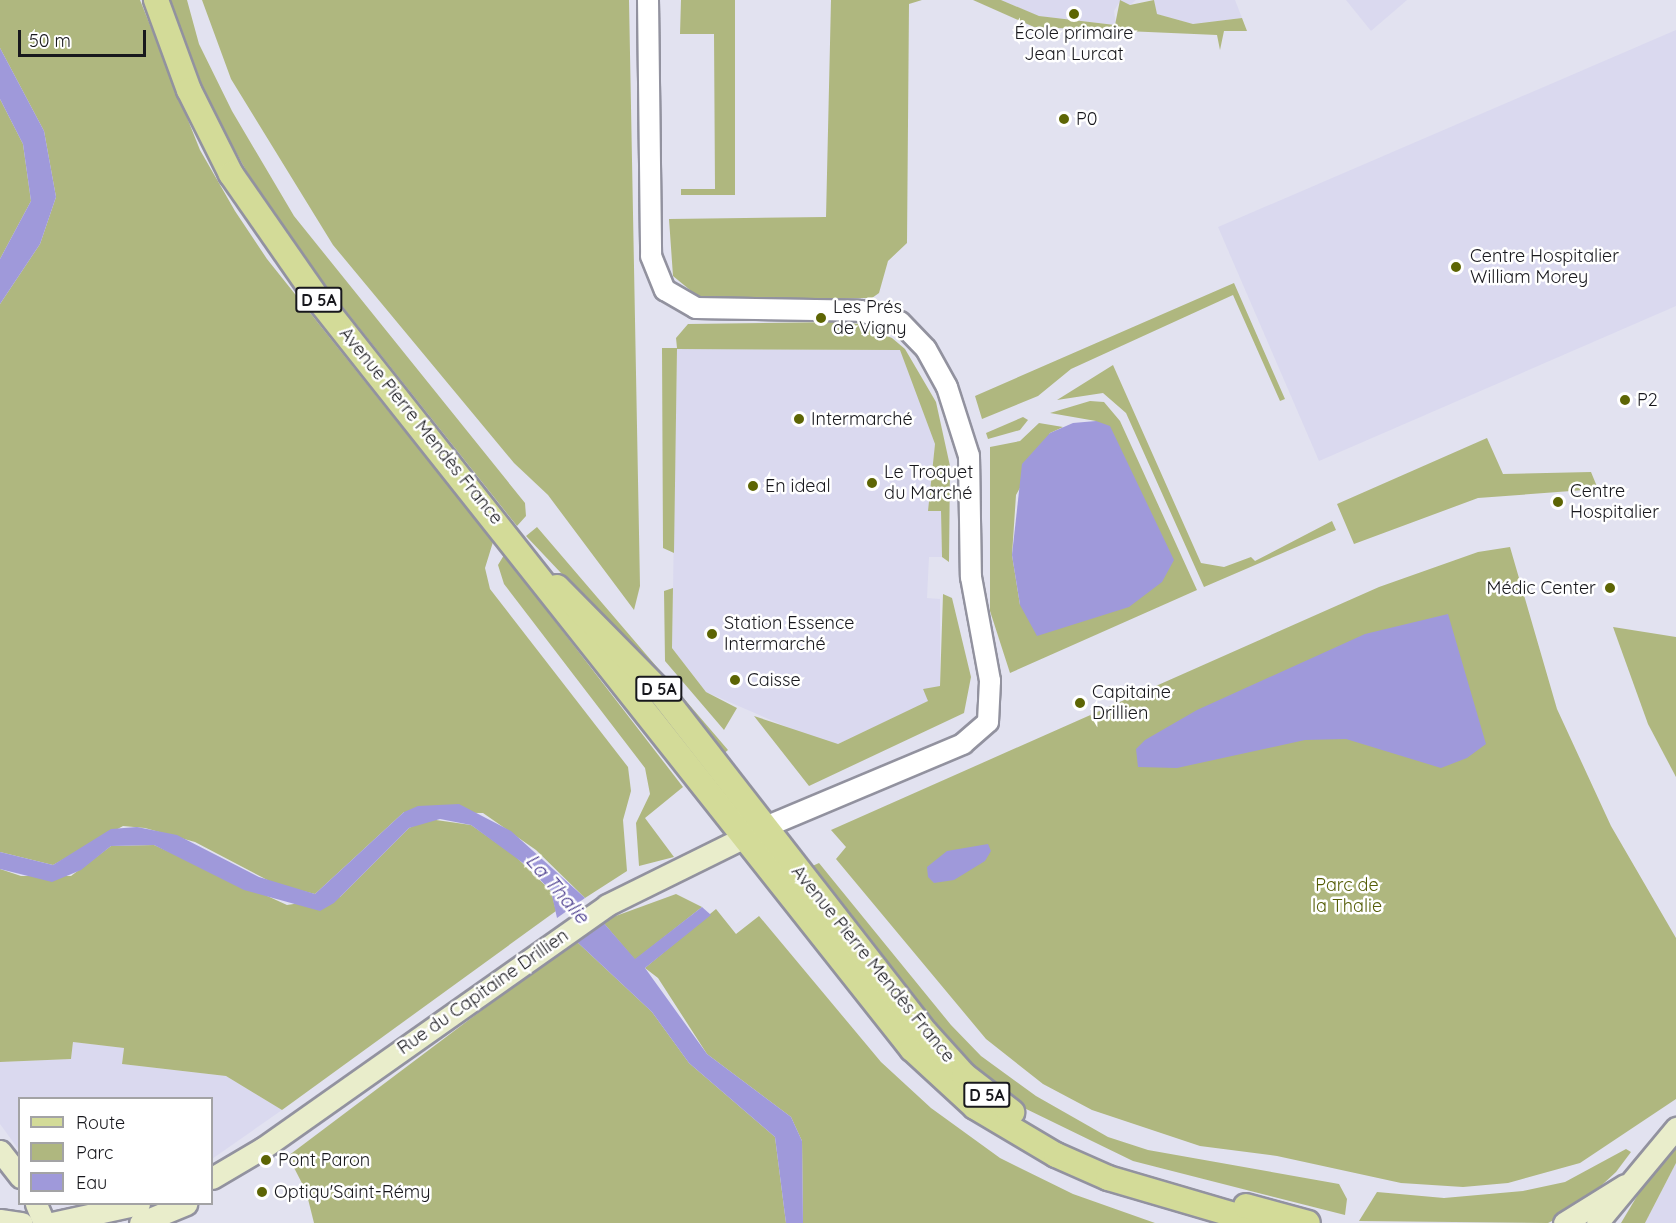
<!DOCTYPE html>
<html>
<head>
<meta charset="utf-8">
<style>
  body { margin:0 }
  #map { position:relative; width:1676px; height:1223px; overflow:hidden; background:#e2e2f0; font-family:Quicksand,sans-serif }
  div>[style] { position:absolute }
  .built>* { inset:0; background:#dad9ef }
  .green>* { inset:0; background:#afb77f }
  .water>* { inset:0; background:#9f99da }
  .roads { filter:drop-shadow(2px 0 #92929f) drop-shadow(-2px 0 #92929f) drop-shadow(0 2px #92929f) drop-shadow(0 -2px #92929f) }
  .tertiary>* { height:20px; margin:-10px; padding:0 10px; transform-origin:10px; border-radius:10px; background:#fff }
  .secondary>* { height:21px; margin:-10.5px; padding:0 10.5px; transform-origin:10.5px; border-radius:10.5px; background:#e9edcb }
  .primary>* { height:24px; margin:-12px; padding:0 12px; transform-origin:12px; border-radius:12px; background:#d3db98 }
  .dots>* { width:16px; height:16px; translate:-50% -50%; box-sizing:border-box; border:3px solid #fff; border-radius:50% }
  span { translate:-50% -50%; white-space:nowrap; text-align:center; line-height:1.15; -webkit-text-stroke:5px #fff; paint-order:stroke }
  .shield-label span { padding:2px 4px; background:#fff; border:2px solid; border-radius:4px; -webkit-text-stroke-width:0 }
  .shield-label { font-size:16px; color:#18181d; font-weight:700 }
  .poi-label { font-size:18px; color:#18181d }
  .left { translate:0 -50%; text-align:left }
  .right { translate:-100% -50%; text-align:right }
  .street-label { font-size:18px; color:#18181d }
  .park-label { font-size:18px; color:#555d07 }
  .water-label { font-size:20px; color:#4f4190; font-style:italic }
  .legend { position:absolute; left:18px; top:1097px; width:195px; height:108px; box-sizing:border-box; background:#fff; border:2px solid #a3a3a5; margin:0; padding:8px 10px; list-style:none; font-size:18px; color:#18181d }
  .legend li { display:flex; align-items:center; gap:12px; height:30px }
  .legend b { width:30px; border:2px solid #a3a3a5 }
  .scale { position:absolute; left:18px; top:30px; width:128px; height:27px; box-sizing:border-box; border:3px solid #18181d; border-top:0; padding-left:8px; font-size:18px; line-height:21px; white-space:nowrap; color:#18181d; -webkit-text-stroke:4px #fff; paint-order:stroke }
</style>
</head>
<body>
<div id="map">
  <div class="built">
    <i style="clip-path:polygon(1001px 0,1136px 0,1130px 5px,1120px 1px,1114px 11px,1116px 25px,1038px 16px)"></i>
    <i style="clip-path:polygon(1154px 0,1235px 0,1242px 18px,1193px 24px,1156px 14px)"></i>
    <i style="clip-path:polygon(1346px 0,1407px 0,1371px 31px)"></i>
    <i style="clip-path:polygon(1676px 30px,1676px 306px,1319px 461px,1218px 227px)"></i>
    <i style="clip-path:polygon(677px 349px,901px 350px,935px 444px,929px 511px,941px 511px,942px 557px,929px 557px,927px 598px,940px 599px,940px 687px,923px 689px,929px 701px,838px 744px,824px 743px,706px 692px,672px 648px)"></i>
    <i style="clip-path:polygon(73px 1042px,124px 1048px,122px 1064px,226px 1076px,282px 1110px,212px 1159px,212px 1098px,20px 1098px,19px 1150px,0 1124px,0 1062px,71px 1059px)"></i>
    <i style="clip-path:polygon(1676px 1163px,1676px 1223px,1645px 1223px,1658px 1198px)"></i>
  </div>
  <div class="green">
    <i style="clip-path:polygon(0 0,140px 0,200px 150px,235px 211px,267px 259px,493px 542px,485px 568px,490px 589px,628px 767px,631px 791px,623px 820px,627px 871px,585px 898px,536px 850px,483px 813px,404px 812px,315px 894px,275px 884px,195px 842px,145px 828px,123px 826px,53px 865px,0 852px,0 304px,40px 244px,56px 197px,44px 131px,0 48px)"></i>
    <i style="clip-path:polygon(170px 0,187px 0,199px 44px,232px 111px,294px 216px,525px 503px,526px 516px,517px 526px,272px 218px,209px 103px)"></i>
    <i style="clip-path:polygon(202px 0,629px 0,640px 586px,634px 610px,548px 495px,514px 463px,333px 245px,231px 79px)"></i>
    <i style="clip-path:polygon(681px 0,735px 0,735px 195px,681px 195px,681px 189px,715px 189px,714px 34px,680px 34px)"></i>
    <i style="clip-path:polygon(831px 0,922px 0,909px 4px,907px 243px,888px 261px,879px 293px,872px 298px,701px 299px,673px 276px,669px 219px,826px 217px)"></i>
    <i style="clip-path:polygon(973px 0,1001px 0,1039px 16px,1115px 25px,1120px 0,1130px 5px,1154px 0,1157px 14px,1193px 24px,1242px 18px,1247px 31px,1224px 31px,1220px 50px,1217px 35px,1034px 27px)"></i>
    <i style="clip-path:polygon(0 99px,23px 144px,31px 201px,0 259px)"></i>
    <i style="clip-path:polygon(1234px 283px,1285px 399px,1280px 401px,1233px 295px,1071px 369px,1038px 396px,982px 419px,975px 396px)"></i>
    <i style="clip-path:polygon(837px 322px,860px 324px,892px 338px,905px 349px,936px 402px,950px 466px,949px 562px,942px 557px,941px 511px,928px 511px,935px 444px,900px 350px,677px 349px,674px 553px,663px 548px,662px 348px,677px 348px,676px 338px,688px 324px)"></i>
    <i style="clip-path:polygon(1113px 365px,1201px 563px,1224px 567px,1251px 557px,1255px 561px,1332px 521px,1336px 530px,1204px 587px,1126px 413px,1103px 393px,1057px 400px)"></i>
    <i style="clip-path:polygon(1090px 401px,1104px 402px,1120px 421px,1197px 590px,1010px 673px,990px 611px,990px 447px,1020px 441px,1039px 423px,1063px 427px,1050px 433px,1016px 495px,1012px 555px,1020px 605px,1096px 421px,1050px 413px)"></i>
    <i style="clip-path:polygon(1023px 417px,1028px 420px,1020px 430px,988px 439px,986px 433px)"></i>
    <i style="clip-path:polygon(1487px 438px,1503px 474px,1591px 472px,1598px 489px,1478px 498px,1354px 544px,1337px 504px)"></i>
    <i style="clip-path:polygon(537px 527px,728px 750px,722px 755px,666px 684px,526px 536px)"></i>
    <i style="clip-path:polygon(1510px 547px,1557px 709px,1611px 826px,1676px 938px,1676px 1099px,1580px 1163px,1508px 1183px,1463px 1187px,1401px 1183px,1277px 1156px,1200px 1146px,1092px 1110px,1043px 1084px,986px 1039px,836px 859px,846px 847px,831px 830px,1379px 587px,1478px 552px)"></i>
    <i style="clip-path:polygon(504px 555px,683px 787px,645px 818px,674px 857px,639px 866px,636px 823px,650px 794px,645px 768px,504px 584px,498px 565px)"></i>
    <i style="clip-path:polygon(673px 588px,672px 648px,706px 692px,737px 708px,724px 730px,665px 661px,664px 591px)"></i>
    <i style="clip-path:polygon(943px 594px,952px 598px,971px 677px,964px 713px,809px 786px,754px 716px,838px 744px,928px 701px,923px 689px,940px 686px)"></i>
    <i style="clip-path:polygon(1613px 627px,1676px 637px,1676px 777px,1648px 724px)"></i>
    <i style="clip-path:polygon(429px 819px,471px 825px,514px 855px,551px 891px,556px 911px,282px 1110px,226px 1076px,122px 1064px,124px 1048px,73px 1042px,71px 1059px,0 1062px,0 869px,21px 876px,71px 876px,111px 846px,154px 845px,287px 905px,340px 897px,409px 828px)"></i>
    <i style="clip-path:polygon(819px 863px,951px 1025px,981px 1056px,1036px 1096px,1108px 1137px,1148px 1150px,1339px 1184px,1347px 1199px,1345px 1215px,1133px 1161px,1020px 1106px,940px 1037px,808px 868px)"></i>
    <i style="clip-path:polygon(676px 894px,702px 907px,635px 960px,602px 921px)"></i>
    <i style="clip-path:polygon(716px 909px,736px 934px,759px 916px,881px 1062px,931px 1108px,1000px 1158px,1073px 1194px,1155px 1223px,803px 1223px,802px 1141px,791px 1117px,707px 1054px,658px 978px,645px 968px)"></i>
    <i style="clip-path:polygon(575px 940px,652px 1012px,689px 1063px,775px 1137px,786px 1223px,314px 1223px,306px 1191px,288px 1156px)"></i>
    <i style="clip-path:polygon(1676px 1142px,1676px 1163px,1645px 1223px,1621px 1223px,1658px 1161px)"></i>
    <i style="clip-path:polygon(1626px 1149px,1631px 1152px,1616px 1172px,1576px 1209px,1548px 1223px,1359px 1221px,1377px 1192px,1444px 1198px,1523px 1191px,1565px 1182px)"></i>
  </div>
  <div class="water">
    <i style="clip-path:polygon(0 48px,44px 131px,56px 197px,40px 244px,0 304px,0 259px,31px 201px,23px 144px,0 99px)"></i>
    <i style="clip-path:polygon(1096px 421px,1110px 426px,1174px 560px,1162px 582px,1129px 607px,1037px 636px,1020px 605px,1012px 555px,1022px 464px,1050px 433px,1073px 423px)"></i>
    <i style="clip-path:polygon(1448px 614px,1486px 744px,1467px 758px,1441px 768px,1346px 739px,1305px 740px,1177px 768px,1138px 767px,1136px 749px,1145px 740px,1197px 710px,1365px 634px)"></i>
    <i style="clip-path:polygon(459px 804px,511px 831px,585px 898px,557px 918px,551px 891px,527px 866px,471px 825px,440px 819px,409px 828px,334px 903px,320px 911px,244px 890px,154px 845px,111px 846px,81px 870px,52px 882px,0 869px,0 852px,53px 865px,111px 829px,137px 827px,177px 835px,259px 877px,315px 894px,404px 812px,418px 806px)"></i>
    <i style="clip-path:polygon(988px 844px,991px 851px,985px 861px,954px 880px,934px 883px,928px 877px,927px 867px,947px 851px)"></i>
    <i style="clip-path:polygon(702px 907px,711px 915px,645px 968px,707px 1054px,791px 1117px,802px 1141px,803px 1223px,786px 1223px,775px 1137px,689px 1063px,652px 1012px,575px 940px,602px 921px,635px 959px)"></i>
  </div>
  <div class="roads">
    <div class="tertiary">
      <i style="left:648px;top:0;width:256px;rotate:89.3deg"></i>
      <i style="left:651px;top:256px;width:37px;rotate:68deg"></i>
      <i style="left:665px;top:290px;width:36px;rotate:30deg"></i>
      <i style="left:696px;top:308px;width:164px;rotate:1deg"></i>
      <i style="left:860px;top:311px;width:41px;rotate:15.4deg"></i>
      <i style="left:900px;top:322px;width:37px;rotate:46deg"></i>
      <i style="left:926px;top:349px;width:43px;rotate:61.1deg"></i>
      <i style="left:947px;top:387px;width:72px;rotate:72.3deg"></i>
      <i style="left:969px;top:456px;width:121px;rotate:89.1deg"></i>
      <i style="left:971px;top:577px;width:106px;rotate:79.6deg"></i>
      <i style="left:990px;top:681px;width:41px;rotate:92.8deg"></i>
      <i style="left:988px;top:722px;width:33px;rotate:139deg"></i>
      <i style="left:963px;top:744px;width:214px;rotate:157.2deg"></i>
    </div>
    <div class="secondary">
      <i style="left:0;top:1151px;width:33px;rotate:52deg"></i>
      <i style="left:212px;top:1178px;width:59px;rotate:-30.5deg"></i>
      <i style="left:263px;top:1148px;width:421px;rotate:-35.2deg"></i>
      <i style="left:607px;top:905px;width:167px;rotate:-26.3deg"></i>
      <i style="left:36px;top:1204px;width:21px;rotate:67deg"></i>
      <i style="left:0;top:1220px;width:22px;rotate:8deg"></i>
      <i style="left:52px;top:1223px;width:89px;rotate:-12.3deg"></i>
      <i style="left:140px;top:1223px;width:50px;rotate:-22.4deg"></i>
      <i style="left:1564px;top:1223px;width:72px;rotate:-31.9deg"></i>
      <i style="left:1597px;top:1223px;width:124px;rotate:-50.3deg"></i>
    </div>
    <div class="primary">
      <i style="left:156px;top:0;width:96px;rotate:69.9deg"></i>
      <i style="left:189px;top:90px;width:94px;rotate:63.4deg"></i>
      <i style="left:231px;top:174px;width:152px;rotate:55.2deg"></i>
      <i style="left:318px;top:299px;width:957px;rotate:51.62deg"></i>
      <i style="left:912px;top:1049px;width:86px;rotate:42.6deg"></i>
      <i style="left:975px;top:1107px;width:94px;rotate:30.7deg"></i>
      <i style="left:1056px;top:1155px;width:57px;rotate:23.9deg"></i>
      <i style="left:1108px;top:1178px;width:160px;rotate:16.3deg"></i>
      <i style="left:557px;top:587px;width:144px;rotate:45.3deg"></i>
      <i style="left:658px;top:689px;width:437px;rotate:52.1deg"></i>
      <i style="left:927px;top:1034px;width:55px;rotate:47.9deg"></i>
      <i style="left:964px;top:1075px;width:61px;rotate:37.6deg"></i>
      <i style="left:1246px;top:1206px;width:64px;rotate:15.3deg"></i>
    </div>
  </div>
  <div class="dots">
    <i style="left:1074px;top:14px;background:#5d6504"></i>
    <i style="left:1064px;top:119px;background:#5d6504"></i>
    <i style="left:1456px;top:267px;background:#5d6504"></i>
    <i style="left:821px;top:318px;background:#5d6504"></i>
    <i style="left:1625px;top:400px;background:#5d6504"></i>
    <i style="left:799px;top:419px;background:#5d6504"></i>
    <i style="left:872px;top:483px;background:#5d6504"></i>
    <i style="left:753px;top:486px;background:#5d6504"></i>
    <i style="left:1558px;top:502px;background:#5d6504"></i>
    <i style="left:1610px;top:588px;background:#5d6504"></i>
    <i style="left:712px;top:634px;background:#5d6504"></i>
    <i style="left:735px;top:680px;background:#5d6504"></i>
    <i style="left:1080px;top:703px;background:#5d6504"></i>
    <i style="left:266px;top:1160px;background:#5d6504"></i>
    <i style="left:262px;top:1192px;background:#5d6504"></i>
  </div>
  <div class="shield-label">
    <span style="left:319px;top:300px">D 5A</span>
    <span style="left:659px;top:689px">D 5A</span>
    <span style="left:987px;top:1095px">D 5A</span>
  </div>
  <div class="poi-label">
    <span style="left:1074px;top:44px">École primaire<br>Jean Lurcat</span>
    <span class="left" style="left:1076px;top:119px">P0</span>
    <span class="left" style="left:1470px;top:267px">Centre Hospitalier<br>William Morey</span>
    <span class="left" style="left:833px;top:318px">Les Prés<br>de Vigny</span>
    <span class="left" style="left:1637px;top:400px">P2</span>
    <span class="left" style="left:811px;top:419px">Intermarché</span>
    <span class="left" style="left:884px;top:483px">Le Troquet<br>du Marché</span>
    <span class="left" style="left:765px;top:486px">En ideal</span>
    <span class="left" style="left:1570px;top:502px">Centre<br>Hospitalier</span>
    <span class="right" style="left:1596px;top:588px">Médic Center</span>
    <span class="left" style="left:724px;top:634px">Station Essence<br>Intermarché</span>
    <span class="left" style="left:747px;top:680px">Caisse</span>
    <span class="left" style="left:1092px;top:703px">Capitaine<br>Drillien</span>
    <span class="left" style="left:278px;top:1160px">Pont Paron</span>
    <span class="left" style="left:274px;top:1192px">Optiqu'Saint-Rémy</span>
  </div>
  <div class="street-label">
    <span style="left:421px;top:426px;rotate:51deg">Avenue Pierre Mendès France</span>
    <span style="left:873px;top:964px;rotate:51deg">Avenue Pierre Mendès France</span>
    <span style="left:483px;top:992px;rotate:-35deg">Rue du Capitaine Drillien</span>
  </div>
  <div class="park-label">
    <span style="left:1347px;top:896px">Parc de<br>la Thalie</span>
  </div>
  <div class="water-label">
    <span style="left:558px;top:888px;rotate:49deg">La Thalie</span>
  </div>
  <ul class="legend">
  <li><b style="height:8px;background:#d3db98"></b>Route</li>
  <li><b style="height:16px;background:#afb77f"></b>Parc</li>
  <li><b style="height:16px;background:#9f99da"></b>Eau</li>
  </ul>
  <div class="scale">50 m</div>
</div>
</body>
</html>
